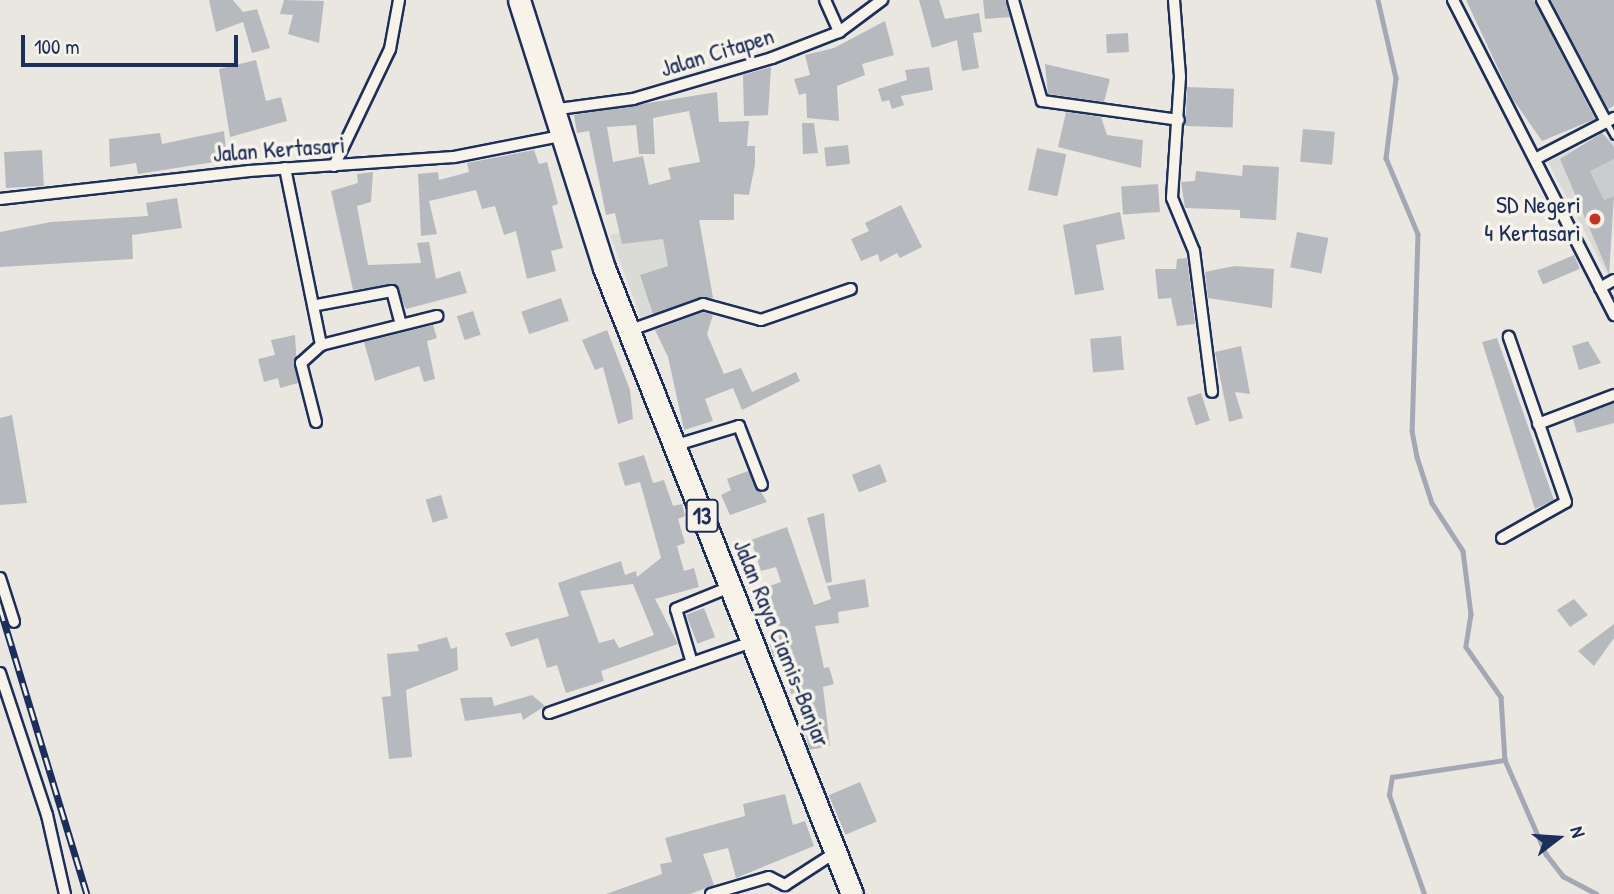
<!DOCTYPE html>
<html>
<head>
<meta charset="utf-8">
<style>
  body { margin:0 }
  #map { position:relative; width:1614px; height:894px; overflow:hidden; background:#eae7e0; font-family:"Patrick Hand",sans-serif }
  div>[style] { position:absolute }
  .built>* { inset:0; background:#dadad6 }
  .green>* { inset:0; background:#cbcccd }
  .stream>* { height:4.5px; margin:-2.25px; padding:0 2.25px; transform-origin:2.25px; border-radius:2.25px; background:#a3a8b4 }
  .building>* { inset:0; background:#b6babf; transform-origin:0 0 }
  .roads { filter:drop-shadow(2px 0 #1b2f5e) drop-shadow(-2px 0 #1b2f5e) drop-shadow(0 2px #1b2f5e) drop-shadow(0 -2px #1b2f5e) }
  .lane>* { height:5px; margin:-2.5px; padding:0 2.5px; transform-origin:2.5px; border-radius:2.5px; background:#f7f3e8 }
  .street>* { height:10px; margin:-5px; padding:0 5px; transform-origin:5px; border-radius:5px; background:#f7f3e8 }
  .highway>* { height:21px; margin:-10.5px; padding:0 10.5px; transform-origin:10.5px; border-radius:10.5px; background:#f7f3e8 }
  .rail>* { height:7px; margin-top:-3.5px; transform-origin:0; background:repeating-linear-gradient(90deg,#f7f3e8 0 13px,#1b2f5e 0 26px); box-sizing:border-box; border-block:2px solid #1b2f5e }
  .dots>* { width:19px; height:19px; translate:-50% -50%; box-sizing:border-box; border:4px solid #f7f3e8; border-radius:50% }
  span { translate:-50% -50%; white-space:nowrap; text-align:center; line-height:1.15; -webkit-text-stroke:7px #f7f3e8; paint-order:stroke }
  .shield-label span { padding:2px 5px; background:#f7f3e8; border:2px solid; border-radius:5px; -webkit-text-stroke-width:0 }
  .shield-label { font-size:23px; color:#1b2f5e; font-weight:700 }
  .street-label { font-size:24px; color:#1b2f5e }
  .poi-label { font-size:24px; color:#1b2f5e }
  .right { translate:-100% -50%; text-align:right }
  .north { position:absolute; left:1523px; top:803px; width:70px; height:70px; -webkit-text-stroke:5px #f7f3e8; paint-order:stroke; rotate:73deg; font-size:19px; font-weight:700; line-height:28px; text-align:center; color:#1b2f5e }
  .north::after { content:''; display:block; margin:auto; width:24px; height:32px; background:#1b2f5e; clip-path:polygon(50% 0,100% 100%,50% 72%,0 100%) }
  .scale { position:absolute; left:21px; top:35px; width:217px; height:32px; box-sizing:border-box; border:4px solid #1b2f5e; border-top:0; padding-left:9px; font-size:21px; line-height:24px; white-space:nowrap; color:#1b2f5e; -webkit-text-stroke:5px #f7f3e8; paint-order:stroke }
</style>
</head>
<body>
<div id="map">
  <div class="built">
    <i style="clip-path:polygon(1604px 134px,1614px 143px,1609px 278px,1548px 162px)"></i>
    <i style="clip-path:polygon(699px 219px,713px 298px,642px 321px,610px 235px)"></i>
  </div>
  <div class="green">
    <i style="clip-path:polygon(1614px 159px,1614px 196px,1604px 200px,1589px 168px)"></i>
  </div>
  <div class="stream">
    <i style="left:1378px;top:0;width:80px;rotate:77deg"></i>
    <i style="left:1396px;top:78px;width:81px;rotate:97.1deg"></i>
    <i style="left:1386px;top:158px;width:82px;rotate:67.2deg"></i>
    <i style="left:1418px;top:234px;width:197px;rotate:91.7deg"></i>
    <i style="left:1412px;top:431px;width:26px;rotate:79deg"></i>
    <i style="left:1417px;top:457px;width:48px;rotate:71.9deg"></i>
    <i style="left:1432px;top:503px;width:57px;rotate:57.1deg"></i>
    <i style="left:1463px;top:551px;width:64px;rotate:82.8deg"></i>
    <i style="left:1471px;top:614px;width:33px;rotate:99deg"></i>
    <i style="left:1466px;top:647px;width:61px;rotate:55deg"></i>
    <i style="left:1501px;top:697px;width:63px;rotate:86.4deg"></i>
    <i style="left:1505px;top:760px;width:103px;rotate:66.4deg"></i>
    <i style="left:1546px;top:854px;width:28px;rotate:52deg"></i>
    <i style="left:1563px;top:876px;width:38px;rotate:28deg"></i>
    <i style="left:1424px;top:894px;width:105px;rotate:-109.5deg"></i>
    <i style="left:1389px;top:795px;width:18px;rotate:-81deg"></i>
    <i style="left:1392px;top:777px;width:114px;rotate:-8.6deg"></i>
  </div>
  <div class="building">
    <i style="clip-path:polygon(209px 0,233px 0,243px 12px,257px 9px,270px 48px,252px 53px,243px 22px,216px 32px)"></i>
    <i style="clip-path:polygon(284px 0,324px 1px,319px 43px,288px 34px,293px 15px,280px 14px)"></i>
    <i style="clip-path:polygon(919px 0,939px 0,945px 19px,979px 13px,982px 32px,973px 33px,979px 68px,962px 71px,957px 40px,932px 48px)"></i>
    <i style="clip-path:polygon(983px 0,1005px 0,1010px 17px,985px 19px)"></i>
    <i style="clip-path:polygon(1466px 0,1534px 0,1595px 119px,1542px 141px,1512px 98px)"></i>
    <i style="clip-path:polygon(1551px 0,1614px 0,1614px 106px,1608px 109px)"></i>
    <i style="clip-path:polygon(885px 21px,894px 55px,862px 64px,865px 75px,837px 86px,839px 121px,807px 118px,806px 93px,799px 95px,794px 79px,810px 75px,805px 55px,834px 48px)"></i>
    <i style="left:1128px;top:33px;width:19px;height:22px;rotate:87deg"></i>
    <i style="clip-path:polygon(256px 60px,266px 101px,281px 97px,287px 121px,230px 137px,219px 69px)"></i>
    <i style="clip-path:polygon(1045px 64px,1110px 79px,1104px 102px,1048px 94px)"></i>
    <i style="clip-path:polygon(771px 67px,768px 115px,744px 116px,743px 75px)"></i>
    <i style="clip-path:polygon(929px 67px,933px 90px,901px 96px,904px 105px,892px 109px,889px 100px,882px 102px,878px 89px,907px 80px,905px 70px)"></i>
    <i style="left:1187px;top:87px;width:47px;height:39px;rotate:2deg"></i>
    <i style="clip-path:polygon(evenodd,717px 92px,719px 122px,749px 121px,747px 146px,755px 146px,755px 165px,749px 195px,734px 194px,734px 220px,699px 220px,713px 298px,653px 314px,640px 275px,668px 266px,663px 239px,622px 244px,615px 213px,606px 215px,589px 131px,577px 133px,574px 115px,717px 92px,689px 111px,700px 162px,668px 168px,671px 179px,649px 185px,643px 156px,613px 162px,607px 127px,636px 125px,639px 154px,655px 154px,653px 118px,689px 111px)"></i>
    <i style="clip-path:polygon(1066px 112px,1101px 117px,1107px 135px,1143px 140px,1141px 168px,1058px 147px)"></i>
    <i style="clip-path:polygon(802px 123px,814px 123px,818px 153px,803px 154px)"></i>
    <i style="left:1303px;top:129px;width:32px;height:33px;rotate:5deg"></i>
    <i style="clip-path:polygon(224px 131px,227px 160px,138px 174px,136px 163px,110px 167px,109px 139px,160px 133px,162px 144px)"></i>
    <i style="clip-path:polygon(1602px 133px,1614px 147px,1614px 159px,1590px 171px,1604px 200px,1614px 196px,1609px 274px,1560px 159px)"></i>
    <i style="left:848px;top:145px;width:19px;height:24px;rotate:84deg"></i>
    <i style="left:1037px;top:148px;width:30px;height:43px;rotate:12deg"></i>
    <i style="left:42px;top:150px;width:36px;height:38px;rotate:87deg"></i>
    <i style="clip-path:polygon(534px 150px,539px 164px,547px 162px,558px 204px,552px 206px,563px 248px,551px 251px,556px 271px,527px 279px,516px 231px,504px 235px,495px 206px,482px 209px,476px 190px,429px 201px,437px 234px,421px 236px,418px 174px,438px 172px,439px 180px,469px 172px,467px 163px)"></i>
    <i style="clip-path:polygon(1243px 165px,1279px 167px,1276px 220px,1240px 218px,1240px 210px,1185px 208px,1181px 182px,1195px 181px,1196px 171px,1242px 176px)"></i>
    <i style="clip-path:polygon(373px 172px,371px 202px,357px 206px,368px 265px,421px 263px,417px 243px,429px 242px,436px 279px,460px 271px,467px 293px,406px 309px,395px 284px,353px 290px,331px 191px,358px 183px,357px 174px)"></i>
    <i style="left:1158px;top:184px;width:28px;height:37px;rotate:86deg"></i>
    <i style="clip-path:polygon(177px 198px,182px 228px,132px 235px,133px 259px,0 267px,0 232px,51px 222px,148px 216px,146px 203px)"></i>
    <i style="clip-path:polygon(901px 205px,922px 247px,900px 258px,897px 253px,880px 262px,878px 254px,861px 261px,851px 239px,869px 231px,865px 223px)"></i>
    <i style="clip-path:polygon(1120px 212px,1125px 239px,1096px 245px,1104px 290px,1075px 295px,1063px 225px)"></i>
    <i style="left:1297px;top:232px;width:32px;height:36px;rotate:11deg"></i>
    <i style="left:1574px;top:255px;width:15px;height:40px;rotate:67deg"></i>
    <i style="clip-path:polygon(1187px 258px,1195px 324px,1177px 326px,1171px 298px,1158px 299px,1155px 269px,1176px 269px,1177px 259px)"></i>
    <i style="clip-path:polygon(1234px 266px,1274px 269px,1272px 308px,1208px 298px,1205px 272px)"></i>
    <i style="left:561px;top:298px;width:24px;height:42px;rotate:71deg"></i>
    <i style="left:473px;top:311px;width:25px;height:17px;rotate:72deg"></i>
    <i style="clip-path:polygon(703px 312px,713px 315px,707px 334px,724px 374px,741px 368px,752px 392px,796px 372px,800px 381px,742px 410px,733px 388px,705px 399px,713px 421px,684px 430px,668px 357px,655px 330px)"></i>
    <i style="clip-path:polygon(433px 325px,437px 338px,427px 341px,435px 379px,424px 382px,419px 366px,375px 381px,364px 342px)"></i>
    <i style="clip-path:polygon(607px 330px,630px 390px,633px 419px,618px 424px,603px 367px,595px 370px,582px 340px)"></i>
    <i style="clip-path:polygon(295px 335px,298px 383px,280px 388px,278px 378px,264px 382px,258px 359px,275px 355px,271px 340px)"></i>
    <i style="left:1121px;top:336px;width:34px;height:31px;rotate:85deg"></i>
    <i style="clip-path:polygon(1497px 338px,1554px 500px,1535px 509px,1482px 342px)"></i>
    <i style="clip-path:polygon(1588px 341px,1601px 363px,1579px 370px,1572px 346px)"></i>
    <i style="clip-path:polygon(1241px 346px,1250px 394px,1235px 392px,1243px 418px,1229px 422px,1215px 352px)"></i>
    <i style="left:1201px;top:393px;width:29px;height:15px;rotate:72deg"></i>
    <i style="clip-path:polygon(1614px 403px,1614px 423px,1577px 433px,1573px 419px)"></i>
    <i style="clip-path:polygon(12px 415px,27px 503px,0 505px,0 418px)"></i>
    <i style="clip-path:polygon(evenodd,644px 455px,653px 483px,664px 480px,673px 506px,682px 504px,685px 516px,678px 519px,685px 543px,677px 546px,684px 571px,694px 568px,699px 587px,655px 599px,678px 644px,601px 671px,604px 681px,566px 693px,557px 665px,547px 668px,538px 638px,511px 647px,505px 633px,569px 616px,558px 583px,621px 561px,625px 575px,636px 571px,637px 577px,661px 558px,640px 482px,625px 486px,618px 463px,644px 455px,633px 584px,654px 635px,619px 648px,614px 639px,599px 643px,580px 591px,633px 584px)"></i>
    <i style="left:880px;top:464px;width:19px;height:30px;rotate:69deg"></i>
    <i style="clip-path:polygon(748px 471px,767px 502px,730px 515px,721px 495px,731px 490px,727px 479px)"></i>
    <i style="left:441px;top:495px;width:24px;height:16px;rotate:73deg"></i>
    <i style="clip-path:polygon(824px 513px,832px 582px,826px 583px,807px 518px)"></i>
    <i style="clip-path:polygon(787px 527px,814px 605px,831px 599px,827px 586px,865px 579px,869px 607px,838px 612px,839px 623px,815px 626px,824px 668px,829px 667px,834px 684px,823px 687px,830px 746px,809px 750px,797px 692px,791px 694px,783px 654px,773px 657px,770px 645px,780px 643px,769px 586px,781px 582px,776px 567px,761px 571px,751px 540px)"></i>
    <i style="clip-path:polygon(1574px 599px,1588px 615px,1570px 627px,1557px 610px)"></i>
    <i style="left:704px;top:608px;width:31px;height:19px;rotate:69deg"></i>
    <i style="clip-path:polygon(1614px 624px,1614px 638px,1594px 666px,1578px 651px)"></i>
    <i style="clip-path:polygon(447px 637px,451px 649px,457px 647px,458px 670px,406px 690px,412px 757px,389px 759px,382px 697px,391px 696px,387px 654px,419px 651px,417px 645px)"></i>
    <i style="clip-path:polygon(532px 695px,545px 706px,523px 720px,521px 713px,465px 721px,460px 698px,492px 697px,494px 706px)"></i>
    <i style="left:860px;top:782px;width:43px;height:34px;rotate:67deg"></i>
    <i style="clip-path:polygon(785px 794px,793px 825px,805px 821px,814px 846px,736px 878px,728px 848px,703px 854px,714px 885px,690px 894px,606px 894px,662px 874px,660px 864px,672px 862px,665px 838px,745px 816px,743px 804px)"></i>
  </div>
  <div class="roads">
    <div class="lane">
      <i style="left:1606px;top:122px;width:16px;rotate:60deg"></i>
    </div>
    <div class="street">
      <i style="left:825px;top:0;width:35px;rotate:66deg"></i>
      <i style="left:1013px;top:0;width:105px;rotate:74deg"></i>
      <i style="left:1042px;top:101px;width:138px;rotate:7.9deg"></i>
      <i style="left:1174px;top:0;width:77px;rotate:85.5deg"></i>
      <i style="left:1180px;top:77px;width:121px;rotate:93.8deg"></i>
      <i style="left:1172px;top:198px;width:57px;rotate:67.5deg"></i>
      <i style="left:1194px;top:251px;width:142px;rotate:82.7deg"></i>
      <i style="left:1453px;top:0;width:354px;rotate:62.9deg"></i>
      <i style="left:1542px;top:0;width:138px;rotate:62.3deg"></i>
      <i style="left:551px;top:110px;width:83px;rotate:-7.6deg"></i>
      <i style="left:633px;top:99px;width:145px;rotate:-16.4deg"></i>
      <i style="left:772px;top:58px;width:72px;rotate:-21.2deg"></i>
      <i style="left:839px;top:32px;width:54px;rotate:-36.7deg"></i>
      <i style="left:1537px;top:158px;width:87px;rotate:-27.5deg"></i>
      <i style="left:334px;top:166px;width:130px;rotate:-64.4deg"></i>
      <i style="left:390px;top:49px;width:50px;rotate:-79.6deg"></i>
      <i style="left:285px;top:168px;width:181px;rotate:78.5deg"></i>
      <i style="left:321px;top:345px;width:120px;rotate:-14deg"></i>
      <i style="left:0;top:199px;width:251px;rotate:-6.4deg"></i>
      <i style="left:249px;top:171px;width:205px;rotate:-3.9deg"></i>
      <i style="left:454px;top:157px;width:108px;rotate:-11.2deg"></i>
      <i style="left:1600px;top:288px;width:16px;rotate:-30deg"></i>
      <i style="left:317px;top:305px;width:76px;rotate:-10.6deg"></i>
      <i style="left:392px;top:291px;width:34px;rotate:75deg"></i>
      <i style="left:628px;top:331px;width:80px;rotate:-19.8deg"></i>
      <i style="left:703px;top:304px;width:60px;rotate:15.4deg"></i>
      <i style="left:761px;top:320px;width:95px;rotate:-19deg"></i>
      <i style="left:316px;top:422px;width:61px;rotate:-104.3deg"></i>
      <i style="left:301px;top:363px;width:27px;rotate:-42deg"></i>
      <i style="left:1538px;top:424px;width:81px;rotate:-20.9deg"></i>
      <i style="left:673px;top:446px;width:69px;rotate:-16.9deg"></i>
      <i style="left:739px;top:426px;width:63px;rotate:68.7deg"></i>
      <i style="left:1502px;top:538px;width:73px;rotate:-29.4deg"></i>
      <i style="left:1566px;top:502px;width:175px;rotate:-109.1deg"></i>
      <i style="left:0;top:578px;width:46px;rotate:72.3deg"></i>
      <i style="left:692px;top:663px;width:56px;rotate:-106.5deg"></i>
      <i style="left:676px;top:609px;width:58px;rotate:-22.2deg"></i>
      <i style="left:0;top:673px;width:150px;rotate:71.7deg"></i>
      <i style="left:47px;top:815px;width:81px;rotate:77.2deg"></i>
      <i style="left:549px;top:713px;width:215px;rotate:-19.3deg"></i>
      <i style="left:711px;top:894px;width:60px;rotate:-16.3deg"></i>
      <i style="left:769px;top:877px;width:18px;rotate:27deg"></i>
      <i style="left:785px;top:885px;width:61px;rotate:-32.9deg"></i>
    </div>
    <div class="highway">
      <i style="left:519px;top:0;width:281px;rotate:72.4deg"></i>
      <i style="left:604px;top:268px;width:673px;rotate:68.39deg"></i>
    </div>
  </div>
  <div class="rail">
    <i style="left:0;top:608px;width:299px;rotate:73.1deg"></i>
  </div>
  <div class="dots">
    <i style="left:1595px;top:219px;background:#c8321e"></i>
  </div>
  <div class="shield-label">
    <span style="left:702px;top:516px">13</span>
  </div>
  <div class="street-label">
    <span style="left:717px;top:52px;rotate:-17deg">Jalan Citapen</span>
    <span style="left:279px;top:149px;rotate:-4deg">Jalan Kertasari</span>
    <span style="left:782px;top:643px;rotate:68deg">Jalan Raya Ciamis-Banjar</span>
  </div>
  <div class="poi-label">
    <span class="right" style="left:1581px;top:219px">SD Negeri<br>4 Kertasari</span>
  </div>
  <div class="north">N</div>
  <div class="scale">100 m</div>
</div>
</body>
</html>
